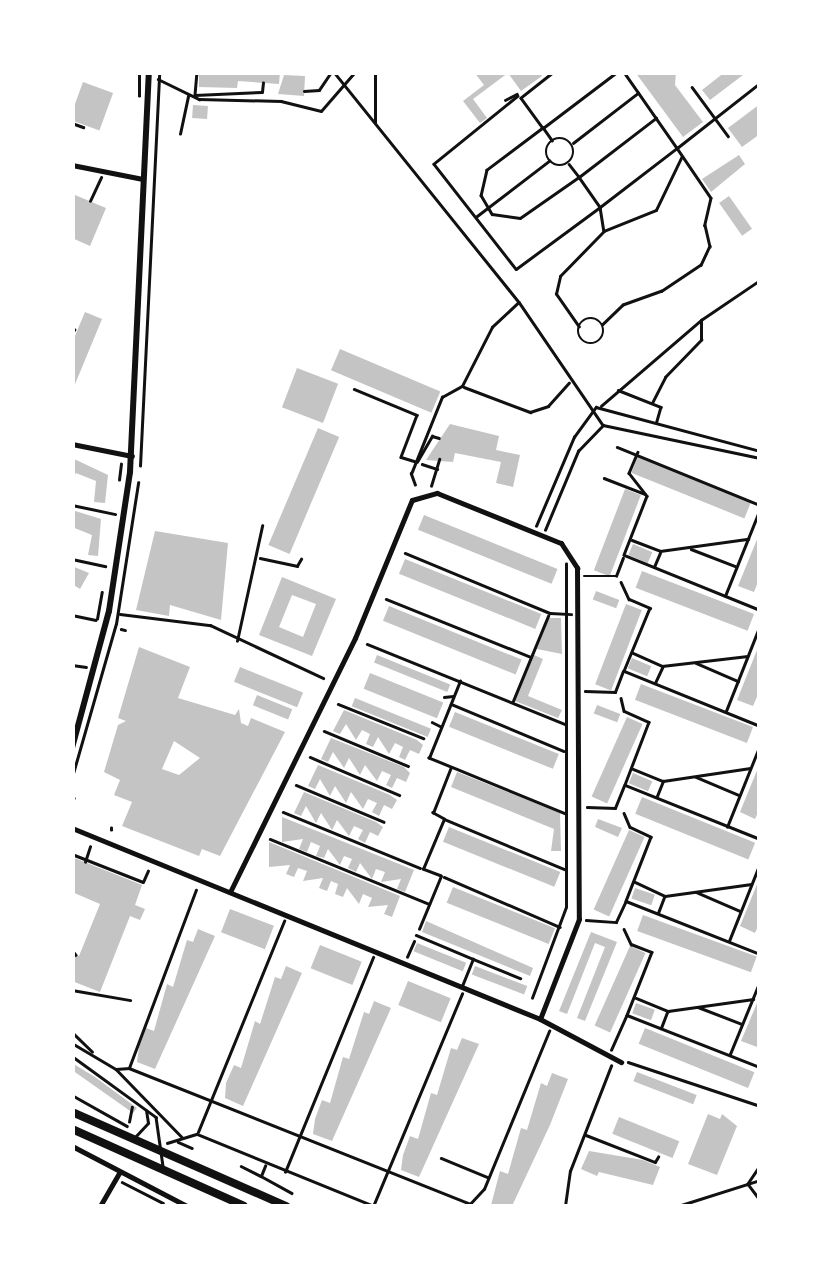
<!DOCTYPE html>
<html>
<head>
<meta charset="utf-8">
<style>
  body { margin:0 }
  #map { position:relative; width:832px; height:1279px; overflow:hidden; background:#fff; font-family:Raleway,sans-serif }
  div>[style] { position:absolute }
  .building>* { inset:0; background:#c4c4c4; transform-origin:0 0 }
  .path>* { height:2.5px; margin:-1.25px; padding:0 1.25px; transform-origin:1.25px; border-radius:1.25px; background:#111 }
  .path>.ring { margin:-1.25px; padding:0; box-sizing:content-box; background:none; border:2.5px solid #111; border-radius:50% }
  .service>* { height:2.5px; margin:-1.25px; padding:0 1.25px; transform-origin:1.25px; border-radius:1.25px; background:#111 }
  .minor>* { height:5px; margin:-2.5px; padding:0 2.5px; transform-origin:2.5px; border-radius:2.5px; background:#111 }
  .tertiary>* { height:6px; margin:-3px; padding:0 3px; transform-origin:3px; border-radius:3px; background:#111 }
  .secondary>* { height:8px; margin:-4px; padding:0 4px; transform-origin:4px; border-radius:4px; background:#111 }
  span { translate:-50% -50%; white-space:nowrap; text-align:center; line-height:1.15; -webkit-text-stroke:8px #fff; paint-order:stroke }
  .frame { position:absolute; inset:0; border:75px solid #fff; pointer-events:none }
</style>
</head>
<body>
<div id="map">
  <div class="building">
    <i style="clip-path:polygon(199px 72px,249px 74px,280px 72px,279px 84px,238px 81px,237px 88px,199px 87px)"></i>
    <i style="clip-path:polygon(474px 72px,539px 72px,542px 76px,521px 91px,508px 73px,473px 99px,487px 118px,480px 123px,463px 101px,484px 85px)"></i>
    <i style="clip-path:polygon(635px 72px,676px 72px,675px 85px,703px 122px,683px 137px)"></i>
    <i style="clip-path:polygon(725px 72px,747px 72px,710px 100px,702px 90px)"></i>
    <i style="clip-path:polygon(284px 75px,305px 76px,304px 96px,278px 94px)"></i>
    <i style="left:83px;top:82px;width:32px;height:40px;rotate:20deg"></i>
    <i style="clip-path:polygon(760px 104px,760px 134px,742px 147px,728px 128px)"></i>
    <i style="left:193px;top:105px;width:15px;height:13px;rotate:4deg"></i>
    <i style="clip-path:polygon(739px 155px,745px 164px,711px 192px,702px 179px)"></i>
    <i style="clip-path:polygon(75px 195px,106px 208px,90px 246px,72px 238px)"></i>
    <i style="left:729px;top:196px;width:40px;height:12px;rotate:55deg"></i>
    <i style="clip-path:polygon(85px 312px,102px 319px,73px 389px,72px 343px)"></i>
    <i style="left:340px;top:349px;width:109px;height:23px;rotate:23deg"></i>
    <i style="left:297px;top:368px;width:44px;height:42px;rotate:21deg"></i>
    <i style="clip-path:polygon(450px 424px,499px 436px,496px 450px,520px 455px,513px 487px,496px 483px,501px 462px,455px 453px,453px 462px,426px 460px)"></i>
    <i style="left:318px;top:428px;width:23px;height:127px;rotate:23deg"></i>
    <i style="left:638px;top:456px;width:122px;height:18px;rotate:22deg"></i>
    <i style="clip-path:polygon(72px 458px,108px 475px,105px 503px,94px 502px,96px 481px,76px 473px,72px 479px)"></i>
    <i style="left:625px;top:489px;width:17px;height:87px;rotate:21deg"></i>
    <i style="clip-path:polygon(72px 510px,101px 519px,98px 556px,88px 555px,92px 535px,72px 527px)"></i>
    <i style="left:424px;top:515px;width:144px;height:16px;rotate:22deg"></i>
    <i style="clip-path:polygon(155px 531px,228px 543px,221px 620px,170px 605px,169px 616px,136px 610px)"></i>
    <i style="clip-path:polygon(760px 532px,760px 577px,754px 592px,738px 586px)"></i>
    <i style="left:633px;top:544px;width:21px;height:12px;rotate:23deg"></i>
    <i style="left:405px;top:559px;width:147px;height:16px;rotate:22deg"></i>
    <i style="clip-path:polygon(72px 566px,89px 573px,80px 589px,72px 584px)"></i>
    <i style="left:642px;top:571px;width:120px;height:18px;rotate:21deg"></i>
    <i style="clip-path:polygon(evenodd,282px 577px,336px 599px,312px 656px,259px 635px,282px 577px,292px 595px,316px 604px,303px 637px,279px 627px,292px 595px)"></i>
    <i style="left:596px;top:591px;width:25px;height:9px;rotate:21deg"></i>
    <i style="left:626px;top:604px;width:17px;height:86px;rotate:21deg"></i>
    <i style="left:389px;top:606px;width:143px;height:16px;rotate:22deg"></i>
    <i style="clip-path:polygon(549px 618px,561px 618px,562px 654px,537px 649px)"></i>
    <i style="clip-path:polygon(759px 645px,760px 690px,753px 706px,737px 700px)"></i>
    <i style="clip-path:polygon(evenodd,139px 647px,190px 667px,178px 698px,235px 715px,239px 709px,241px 723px,248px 726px,251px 718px,285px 732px,220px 856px,202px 849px,199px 856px,122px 826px,132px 802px,114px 795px,120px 780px,104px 772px,118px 725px,126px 721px,118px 718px,139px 647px,174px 741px,200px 758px,179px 775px,162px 769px,174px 741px)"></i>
    <i style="left:377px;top:655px;width:79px;height:8px;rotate:22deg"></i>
    <i style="clip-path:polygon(534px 655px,543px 659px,528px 696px,562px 710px,558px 718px,515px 701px)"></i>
    <i style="left:632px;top:658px;width:21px;height:11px;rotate:23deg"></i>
    <i style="left:240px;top:667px;width:68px;height:16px;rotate:22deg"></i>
    <i style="left:370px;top:673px;width:79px;height:17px;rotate:22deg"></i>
    <i style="left:641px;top:684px;width:120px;height:17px;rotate:21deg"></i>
    <i style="left:257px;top:695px;width:38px;height:11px;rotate:22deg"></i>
    <i style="left:355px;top:698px;width:82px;height:9px;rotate:22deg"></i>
    <i style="left:597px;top:705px;width:25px;height:9px;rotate:21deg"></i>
    <i style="clip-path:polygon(344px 710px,417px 740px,423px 745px,419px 754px,410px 750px,405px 760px,399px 757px,403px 747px,395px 743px,389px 754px,378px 737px,373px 747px,366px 744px,370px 734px,362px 730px,356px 740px,346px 724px,340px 734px,333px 731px)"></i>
    <i style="left:455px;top:712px;width:112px;height:16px;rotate:22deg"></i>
    <i style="left:627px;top:717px;width:17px;height:87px;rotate:24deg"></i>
    <i style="clip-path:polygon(331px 738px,404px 767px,410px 773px,406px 782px,397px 778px,392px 788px,386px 785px,391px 775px,382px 771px,377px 781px,365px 765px,360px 775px,349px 758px,344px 768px,333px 752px,328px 762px,321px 759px)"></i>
    <i style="clip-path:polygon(760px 763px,760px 808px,755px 819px,740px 812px)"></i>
    <i style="clip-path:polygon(318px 765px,390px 795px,397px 800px,392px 809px,384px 805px,379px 816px,372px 812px,377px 803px,368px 799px,363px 809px,351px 792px,346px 803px,335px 786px,330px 796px,320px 779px,315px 789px,308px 786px)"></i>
    <i style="clip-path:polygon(457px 772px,560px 813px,561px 851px,551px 851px,554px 829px,451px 787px)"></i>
    <i style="left:633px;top:773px;width:21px;height:11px;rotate:23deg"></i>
    <i style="clip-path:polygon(304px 792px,376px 822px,383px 827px,378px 836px,370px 832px,365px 843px,358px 839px,363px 830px,354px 826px,349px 836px,337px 820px,332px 830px,321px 813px,316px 823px,306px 806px,301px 816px,294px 813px)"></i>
    <i style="left:642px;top:797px;width:122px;height:18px;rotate:22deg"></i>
    <i style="clip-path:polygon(282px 817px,414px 870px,405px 892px,397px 889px,401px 879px,381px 882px,385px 872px,376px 869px,372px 879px,360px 863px,356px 872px,348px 868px,352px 859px,344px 856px,340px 865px,328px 849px,324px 858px,316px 856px,320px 846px,311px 842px,307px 852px,299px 849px,303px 839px,282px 842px)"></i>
    <i style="clip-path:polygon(598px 819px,622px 828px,618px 837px,595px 827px)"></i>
    <i style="left:449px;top:827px;width:120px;height:16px;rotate:22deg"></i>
    <i style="left:629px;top:830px;width:17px;height:87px;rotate:24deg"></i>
    <i style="clip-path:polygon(269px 842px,400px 896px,392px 917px,384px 914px,388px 905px,368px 907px,372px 898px,363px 894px,359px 904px,347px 888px,343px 897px,335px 894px,338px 884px,331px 881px,327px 891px,319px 888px,323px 878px,303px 881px,307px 871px,298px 868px,294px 877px,286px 874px,290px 865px,269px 867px)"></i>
    <i style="clip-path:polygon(72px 857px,142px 885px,135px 905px,145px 909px,140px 920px,130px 916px,100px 992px,72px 981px,72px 954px,79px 956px,100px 904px,72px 892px)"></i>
    <i style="clip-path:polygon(760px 877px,760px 922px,755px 933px,740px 926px)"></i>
    <i style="left:453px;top:887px;width:110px;height:17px;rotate:22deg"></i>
    <i style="left:635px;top:888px;width:21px;height:11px;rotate:19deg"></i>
    <i style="left:230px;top:909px;width:47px;height:25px;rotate:21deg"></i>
    <i style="left:643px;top:915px;width:121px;height:17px;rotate:20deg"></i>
    <i style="clip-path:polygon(426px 921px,533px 968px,530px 976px,422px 932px)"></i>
    <i style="clip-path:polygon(198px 929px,215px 936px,155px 1069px,137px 1062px,139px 1047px,146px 1028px,154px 1031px,167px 984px,173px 987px,187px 940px,193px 942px)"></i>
    <i style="clip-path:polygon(591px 932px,617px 942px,585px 1021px,577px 1018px,605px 947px,595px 943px,567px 1014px,559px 1011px)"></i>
    <i style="left:417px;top:943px;width:53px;height:9px;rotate:22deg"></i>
    <i style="left:320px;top:945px;width:45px;height:25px;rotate:22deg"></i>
    <i style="left:630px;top:946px;width:17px;height:87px;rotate:24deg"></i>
    <i style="clip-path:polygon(286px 966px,302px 973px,243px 1106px,225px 1098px,226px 1083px,234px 1065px,241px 1068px,255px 1021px,260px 1024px,275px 977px,281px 979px)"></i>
    <i style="left:475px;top:966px;width:56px;height:9px;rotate:21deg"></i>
    <i style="left:408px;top:981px;width:46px;height:26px;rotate:22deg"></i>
    <i style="clip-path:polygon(760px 996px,760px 1041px,757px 1047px,741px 1041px)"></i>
    <i style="clip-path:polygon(374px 1001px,391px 1008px,332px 1141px,313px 1134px,315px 1119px,322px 1100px,330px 1103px,343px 1057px,349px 1059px,364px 1012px,369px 1014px)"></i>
    <i style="left:636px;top:1003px;width:20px;height:11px;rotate:20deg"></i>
    <i style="left:645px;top:1028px;width:118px;height:17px;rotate:22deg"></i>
    <i style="clip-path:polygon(462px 1038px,479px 1044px,419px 1177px,401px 1170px,403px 1155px,410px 1136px,418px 1139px,431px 1093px,437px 1095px,451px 1048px,457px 1050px)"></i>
    <i style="clip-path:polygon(72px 1063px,95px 1077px,137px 1108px,133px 1113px,72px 1070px)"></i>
    <i style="left:637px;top:1072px;width:64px;height:10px;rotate:21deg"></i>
    <i style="clip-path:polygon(552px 1073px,568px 1079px,550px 1125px,512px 1206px,491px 1205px,500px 1171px,508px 1174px,521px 1128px,527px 1130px,541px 1083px,547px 1086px)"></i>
    <i style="clip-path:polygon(708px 1114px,720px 1119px,722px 1114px,737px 1126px,717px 1175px,688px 1164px)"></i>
    <i style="left:619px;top:1117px;width:65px;height:18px;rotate:22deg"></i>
    <i style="clip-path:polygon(589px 1151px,643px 1160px,660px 1167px,653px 1185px,599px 1172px,597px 1176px,581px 1169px)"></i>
  </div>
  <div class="path">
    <i style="left:197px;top:72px;width:23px;rotate:95deg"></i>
    <i style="left:195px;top:95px;width:67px;rotate:-2.6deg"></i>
    <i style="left:262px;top:92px;width:9px;rotate:-84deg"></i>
    <i style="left:334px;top:72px;width:295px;rotate:51.2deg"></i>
    <i style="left:519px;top:302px;width:149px;rotate:55.7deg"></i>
    <i style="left:554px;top:72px;width:42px;rotate:141.8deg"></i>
    <i style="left:521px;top:98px;width:37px;rotate:54deg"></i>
    <i style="left:543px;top:128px;width:93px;rotate:-37.1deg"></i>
    <i style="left:624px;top:72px;width:93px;rotate:55.1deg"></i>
    <i style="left:677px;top:148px;width:105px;rotate:-38.1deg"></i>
    <i style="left:243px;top:73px;width:1px;rotate:-90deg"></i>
    <i style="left:158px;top:79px;width:46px;rotate:26deg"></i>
    <i style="left:199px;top:99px;width:82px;rotate:1.4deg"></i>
    <i style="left:281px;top:101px;width:41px;rotate:14deg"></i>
    <i style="left:321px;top:111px;width:52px;rotate:-48.9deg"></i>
    <i style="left:692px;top:87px;width:61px;rotate:53.7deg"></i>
    <i style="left:304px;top:91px;width:15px;rotate:-4deg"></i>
    <i style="left:319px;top:90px;width:22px;rotate:-56deg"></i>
    <i style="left:139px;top:96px;width:24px;rotate:-90deg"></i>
    <i style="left:518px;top:96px;width:108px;rotate:141deg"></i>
    <i style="left:434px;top:164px;width:133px;rotate:52deg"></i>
    <i style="left:516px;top:269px;width:104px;rotate:-36.4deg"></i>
    <i style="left:600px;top:207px;width:24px;rotate:81deg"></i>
    <i style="left:505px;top:100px;width:13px;rotate:-27deg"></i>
    <i style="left:375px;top:122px;width:50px;rotate:-90deg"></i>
    <i style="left:72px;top:123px;width:12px;rotate:20deg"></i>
    <i style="left:180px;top:134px;width:39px;rotate:-78deg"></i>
    <i class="ring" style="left:546px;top:138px;width:25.5px;height:25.5px"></i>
    <i style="left:552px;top:141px;width:16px;rotate:-125deg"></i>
    <i style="left:543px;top:128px;width:70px;rotate:143.1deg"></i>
    <i style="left:487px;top:170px;width:26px;rotate:103deg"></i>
    <i style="left:481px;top:195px;width:22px;rotate:60deg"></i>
    <i style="left:492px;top:214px;width:28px;rotate:8deg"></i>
    <i style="left:520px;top:218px;width:72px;rotate:-34.8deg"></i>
    <i style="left:579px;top:177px;width:37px;rotate:55deg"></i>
    <i style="left:600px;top:207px;width:97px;rotate:-37.5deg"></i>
    <i style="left:677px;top:148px;width:60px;rotate:55.8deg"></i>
    <i style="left:711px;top:198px;width:28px;rotate:103deg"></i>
    <i style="left:705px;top:225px;width:22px;rotate:77deg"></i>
    <i style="left:710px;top:246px;width:21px;rotate:115deg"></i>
    <i style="left:701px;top:265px;width:47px;rotate:146.3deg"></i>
    <i style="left:662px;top:291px;width:41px;rotate:160.3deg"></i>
    <i style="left:623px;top:305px;width:28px;rotate:136deg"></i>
    <i style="left:573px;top:143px;width:82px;rotate:-37.6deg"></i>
    <i style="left:569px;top:164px;width:16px;rotate:52deg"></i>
    <i style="left:579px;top:177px;width:97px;rotate:-37.5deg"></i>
    <i style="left:90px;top:201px;width:26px;rotate:-65deg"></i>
    <i style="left:477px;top:216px;width:91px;rotate:-37.4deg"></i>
    <i class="ring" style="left:578px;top:318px;width:23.5px;height:23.5px"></i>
    <i style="left:579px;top:327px;width:40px;rotate:-124.9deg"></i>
    <i style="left:556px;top:294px;width:18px;rotate:-77deg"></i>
    <i style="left:560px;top:276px;width:63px;rotate:-45.6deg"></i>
    <i style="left:604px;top:231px;width:56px;rotate:-22deg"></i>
    <i style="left:656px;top:210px;width:58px;rotate:-64.3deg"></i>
    <i style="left:72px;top:333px;width:4px;rotate:-56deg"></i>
    <i style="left:464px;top:387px;width:71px;rotate:20.7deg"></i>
    <i style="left:530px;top:412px;width:19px;rotate:-18deg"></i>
    <i style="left:548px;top:406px;width:31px;rotate:-48deg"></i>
    <i style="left:354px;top:389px;width:68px;rotate:22.4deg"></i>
    <i style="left:417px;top:415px;width:45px;rotate:110.9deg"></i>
    <i style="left:401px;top:457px;width:14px;rotate:17deg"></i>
    <i style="left:618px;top:390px;width:46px;rotate:21.6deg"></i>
    <i style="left:661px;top:407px;width:15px;rotate:106deg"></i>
    <i style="left:652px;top:403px;width:29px;rotate:-63deg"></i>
    <i style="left:665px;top:377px;width:52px;rotate:-45.8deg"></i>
    <i style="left:701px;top:340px;width:18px;rotate:-90deg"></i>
    <i style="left:601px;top:406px;width:132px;rotate:-40.7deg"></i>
    <i style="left:701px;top:320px;width:71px;rotate:-34.1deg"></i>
    <i style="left:617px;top:447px;width:154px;rotate:22.1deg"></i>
    <i style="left:638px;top:452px;width:23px;rotate:113deg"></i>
    <i style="left:629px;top:473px;width:29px;rotate:52deg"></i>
    <i style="left:647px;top:496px;width:63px;rotate:111.3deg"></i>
    <i style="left:624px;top:555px;width:147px;rotate:22deg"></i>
    <i style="left:417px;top:462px;width:30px;rotate:-60deg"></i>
    <i style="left:432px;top:436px;width:7px;rotate:16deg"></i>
    <i style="left:422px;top:464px;width:16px;rotate:18deg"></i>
    <i style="left:140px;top:466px;width:394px;rotate:-87.2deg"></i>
    <i style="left:604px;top:478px;width:44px;rotate:21.3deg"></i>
    <i style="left:119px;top:480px;width:16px;rotate:-83deg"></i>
    <i style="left:415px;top:485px;width:12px;rotate:-110deg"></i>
    <i style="left:411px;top:474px;width:83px;rotate:-68.1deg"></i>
    <i style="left:442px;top:397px;width:23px;rotate:-29deg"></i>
    <i style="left:462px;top:386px;width:66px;rotate:-63deg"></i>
    <i style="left:492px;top:327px;width:35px;rotate:-43deg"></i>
    <i style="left:431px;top:486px;width:28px;rotate:-73deg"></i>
    <i style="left:72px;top:505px;width:44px;rotate:11.8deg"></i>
    <i style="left:536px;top:526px;width:97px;rotate:-66.9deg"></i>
    <i style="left:574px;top:437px;width:37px;rotate:-54deg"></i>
    <i style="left:596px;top:407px;width:170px;rotate:15deg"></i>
    <i style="left:545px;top:530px;width:86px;rotate:-67.3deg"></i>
    <i style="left:578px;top:451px;width:36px;rotate:-46deg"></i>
    <i style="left:603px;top:425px;width:160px;rotate:11.9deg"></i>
    <i style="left:632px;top:540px;width:30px;rotate:21deg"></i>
    <i style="left:660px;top:551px;width:89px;rotate:-7.8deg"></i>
    <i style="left:691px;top:549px;width:47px;rotate:21.1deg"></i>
    <i style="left:405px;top:553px;width:157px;rotate:22.5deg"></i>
    <i style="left:550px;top:613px;width:21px;rotate:3deg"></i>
    <i style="left:260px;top:558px;width:38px;rotate:12deg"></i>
    <i style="left:297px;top:566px;width:8px;rotate:-60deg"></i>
    <i style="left:72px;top:559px;width:34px;rotate:12deg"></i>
    <i style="left:654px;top:567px;width:15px;rotate:-67deg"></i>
    <i style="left:584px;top:576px;width:32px"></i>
    <i style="left:616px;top:576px;width:19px;rotate:-69deg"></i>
    <i style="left:621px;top:582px;width:19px;rotate:65deg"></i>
    <i style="left:629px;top:599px;width:23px;rotate:23deg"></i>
    <i style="left:650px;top:608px;width:68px;rotate:112.4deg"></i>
    <i style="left:624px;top:671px;width:147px;rotate:22deg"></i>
    <i style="left:725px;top:596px;width:94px;rotate:-68.1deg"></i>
    <i style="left:386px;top:599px;width:156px;rotate:21.8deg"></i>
    <i style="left:120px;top:614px;width:91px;rotate:7deg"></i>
    <i style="left:210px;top:625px;width:125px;rotate:25.1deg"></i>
    <i style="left:72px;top:615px;width:24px;rotate:12deg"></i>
    <i style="left:97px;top:619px;width:27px;rotate:-80deg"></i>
    <i style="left:121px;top:629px;width:4px;rotate:14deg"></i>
    <i style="left:237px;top:641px;width:118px;rotate:-77.7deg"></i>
    <i style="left:367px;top:644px;width:214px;rotate:22deg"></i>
    <i style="left:633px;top:653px;width:32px;rotate:24deg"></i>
    <i style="left:662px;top:666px;width:86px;rotate:-6.7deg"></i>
    <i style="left:696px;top:663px;width:46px;rotate:23.2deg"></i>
    <i style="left:72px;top:665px;width:14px;rotate:8deg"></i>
    <i style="left:655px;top:683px;width:17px;rotate:-65deg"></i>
    <i style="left:585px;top:691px;width:30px;rotate:2deg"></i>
    <i style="left:615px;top:692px;width:22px;rotate:-69deg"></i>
    <i style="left:444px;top:697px;width:9px;rotate:-6deg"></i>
    <i style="left:621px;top:698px;width:13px;rotate:77deg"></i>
    <i style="left:624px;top:711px;width:27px;rotate:24deg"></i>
    <i style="left:649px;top:722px;width:67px;rotate:110.9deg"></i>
    <i style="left:625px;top:785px;width:145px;rotate:21.8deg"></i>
    <i style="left:513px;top:701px;width:92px;rotate:-67.6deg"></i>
    <i style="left:338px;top:704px;width:92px;rotate:21.8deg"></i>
    <i style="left:451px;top:704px;width:122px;rotate:22.6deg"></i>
    <i style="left:726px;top:711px;width:92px;rotate:-68.4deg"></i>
    <i style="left:432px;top:722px;width:9px;rotate:27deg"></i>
    <i style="left:324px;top:731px;width:91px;rotate:22.6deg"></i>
    <i style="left:310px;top:757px;width:97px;rotate:23.1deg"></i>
    <i style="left:452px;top:767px;width:122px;rotate:22.2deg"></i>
    <i style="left:633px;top:769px;width:32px;rotate:22deg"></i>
    <i style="left:663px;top:781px;width:88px;rotate:-8.5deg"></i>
    <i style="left:72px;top:777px;width:159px;rotate:-74deg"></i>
    <i style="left:116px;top:624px;width:143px;rotate:-81.1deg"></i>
    <i style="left:696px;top:777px;width:47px;rotate:22.7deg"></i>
    <i style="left:296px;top:785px;width:95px;rotate:22.8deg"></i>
    <i style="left:657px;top:796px;width:16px;rotate:-68deg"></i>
    <i style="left:72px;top:797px;width:2px;rotate:27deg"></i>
    <i style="left:587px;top:807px;width:28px;rotate:2deg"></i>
    <i style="left:615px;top:808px;width:24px;rotate:-68deg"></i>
    <i style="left:283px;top:812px;width:148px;rotate:22.2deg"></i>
    <i style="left:624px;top:813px;width:15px;rotate:67deg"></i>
    <i style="left:630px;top:827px;width:23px;rotate:25deg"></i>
    <i style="left:651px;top:837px;width:69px;rotate:111.3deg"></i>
    <i style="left:626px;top:901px;width:144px;rotate:21.6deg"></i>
    <i style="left:444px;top:819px;width:130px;rotate:22.6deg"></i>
    <i style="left:727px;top:827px;width:88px;rotate:-68.1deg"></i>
    <i style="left:111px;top:830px;width:2px;rotate:-90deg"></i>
    <i style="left:270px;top:839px;width:172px;rotate:22.2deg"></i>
    <i style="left:72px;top:854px;width:76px;rotate:21.5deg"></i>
    <i style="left:143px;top:882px;width:12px;rotate:-66deg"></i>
    <i style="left:85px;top:862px;width:16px;rotate:-72deg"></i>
    <i style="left:444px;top:877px;width:126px;rotate:23.3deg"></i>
    <i style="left:635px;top:882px;width:33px;rotate:25deg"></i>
    <i style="left:665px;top:896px;width:87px;rotate:-7.9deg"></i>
    <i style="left:696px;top:892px;width:48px;rotate:23.4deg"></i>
    <i style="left:658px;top:913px;width:17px;rotate:-69deg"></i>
    <i style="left:586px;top:920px;width:30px;rotate:4deg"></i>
    <i style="left:616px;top:922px;width:21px;rotate:-65deg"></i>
    <i style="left:419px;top:929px;width:57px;rotate:-67.5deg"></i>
    <i style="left:441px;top:876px;width:19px;rotate:-159deg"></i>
    <i style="left:423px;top:869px;width:54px;rotate:-67.2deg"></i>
    <i style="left:444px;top:819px;width:13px;rotate:-151deg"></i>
    <i style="left:433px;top:813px;width:49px;rotate:-68.6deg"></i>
    <i style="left:451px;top:767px;width:24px;rotate:-158deg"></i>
    <i style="left:429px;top:758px;width:83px;rotate:-68.1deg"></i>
    <i style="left:624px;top:929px;width:17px;rotate:65deg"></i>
    <i style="left:631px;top:944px;width:22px;rotate:21deg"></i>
    <i style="left:652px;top:952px;width:68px;rotate:111.6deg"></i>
    <i style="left:627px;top:1015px;width:143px;rotate:21.4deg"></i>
    <i style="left:729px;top:941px;width:84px;rotate:-68.3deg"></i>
    <i style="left:72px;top:950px;width:6px;rotate:51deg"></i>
    <i style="left:407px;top:957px;width:17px;rotate:-66deg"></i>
    <i style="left:72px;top:990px;width:59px;rotate:9.8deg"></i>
    <i style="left:532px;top:998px;width:97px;rotate:-69.5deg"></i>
    <i style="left:566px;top:907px;width:343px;rotate:-90deg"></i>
    <i style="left:636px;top:998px;width:35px;rotate:22deg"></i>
    <i style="left:668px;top:1011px;width:86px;rotate:-8deg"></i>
    <i style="left:698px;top:1007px;width:47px;rotate:21.1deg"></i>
    <i style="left:661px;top:1028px;width:17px;rotate:-69deg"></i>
    <i style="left:72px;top:1032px;width:28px;rotate:44deg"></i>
    <i style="left:72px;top:1043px;width:51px;rotate:30.6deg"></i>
    <i style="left:116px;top:1069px;width:95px;rotate:45.9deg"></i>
    <i style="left:611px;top:1050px;width:37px;rotate:-66deg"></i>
    <i style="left:730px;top:1054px;width:79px;rotate:-67.7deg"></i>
    <i style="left:628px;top:1062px;width:139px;rotate:18.4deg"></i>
    <i style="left:129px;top:1068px;width:367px;rotate:21.7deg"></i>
    <i style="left:116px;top:1069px;width:13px;rotate:-4deg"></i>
    <i style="left:129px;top:1068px;width:190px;rotate:-69.4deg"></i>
    <i style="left:72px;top:1095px;width:63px;rotate:29.4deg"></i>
    <i style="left:129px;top:1122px;width:15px;rotate:-79deg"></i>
    <i style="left:198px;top:1132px;width:228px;rotate:-67.8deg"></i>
    <i style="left:586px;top:1135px;width:74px;rotate:21.4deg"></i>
    <i style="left:655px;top:1162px;width:6px;rotate:-59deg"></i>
    <i style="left:178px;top:1142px;width:15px;rotate:23deg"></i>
    <i style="left:167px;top:1143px;width:31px;rotate:-17deg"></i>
    <i style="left:197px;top:1134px;width:191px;rotate:22.1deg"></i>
    <i style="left:441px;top:1158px;width:50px;rotate:22.4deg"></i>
    <i style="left:241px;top:1166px;width:22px;rotate:27deg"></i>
    <i style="left:261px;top:1176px;width:11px;rotate:-68deg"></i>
    <i style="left:760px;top:1166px;width:22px;rotate:124deg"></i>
    <i style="left:748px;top:1184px;width:20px;rotate:53deg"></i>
    <i style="left:285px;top:1172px;width:232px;rotate:-67.7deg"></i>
    <i style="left:261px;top:1176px;width:35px;rotate:29deg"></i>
    <i style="left:122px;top:1182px;width:46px;rotate:27.1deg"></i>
    <i style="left:374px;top:1204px;width:228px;rotate:-67.3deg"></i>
    <i style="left:468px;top:1206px;width:23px;rotate:-47deg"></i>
    <i style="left:484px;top:1189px;width:171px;rotate:-67.6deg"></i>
    <i style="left:565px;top:1206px;width:35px;rotate:-82deg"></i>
    <i style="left:570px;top:1171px;width:113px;rotate:-68.7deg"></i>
    <i style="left:678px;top:1206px;width:86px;rotate:-17.6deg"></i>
  </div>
  <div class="service">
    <i style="left:416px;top:935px;width:62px;rotate:22.8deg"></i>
    <i style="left:462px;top:986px;width:29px;rotate:-68deg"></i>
    <i style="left:473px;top:959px;width:51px;rotate:22deg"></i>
    <i style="left:72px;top:1056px;width:104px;rotate:36deg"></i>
    <i style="left:156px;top:1117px;width:49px;rotate:81.9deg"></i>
    <i style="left:135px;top:1137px;width:19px;rotate:-47deg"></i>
    <i style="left:148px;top:1123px;width:12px;rotate:-99deg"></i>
  </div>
  <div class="minor">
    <i style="left:72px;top:165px;width:72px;rotate:11.2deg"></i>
    <i style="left:72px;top:444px;width:61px;rotate:11.3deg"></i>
    <i style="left:72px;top:828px;width:505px;rotate:22.2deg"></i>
    <i style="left:540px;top:1019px;width:92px;rotate:28deg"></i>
    <i style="left:230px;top:892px;width:283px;rotate:-63.8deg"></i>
    <i style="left:355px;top:638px;width:149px;rotate:-67.6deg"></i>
    <i style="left:412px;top:500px;width:26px;rotate:-16deg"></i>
    <i style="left:437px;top:493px;width:134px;rotate:22deg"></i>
    <i style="left:561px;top:543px;width:30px;rotate:57deg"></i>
    <i style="left:577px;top:568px;width:351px;rotate:89.7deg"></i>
    <i style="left:579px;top:919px;width:107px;rotate:111.3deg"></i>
    <i style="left:72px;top:1146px;width:130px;rotate:27.6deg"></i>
    <i style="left:100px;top:1206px;width:39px;rotate:-60deg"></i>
  </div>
  <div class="tertiary">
    <i style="left:72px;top:748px;width:142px;rotate:-74.9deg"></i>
    <i style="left:109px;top:611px;width:141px;rotate:-81.4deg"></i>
    <i style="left:130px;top:472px;width:400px;rotate:-87.3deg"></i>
  </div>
  <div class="secondary">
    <i style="left:72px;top:1112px;width:234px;rotate:23.7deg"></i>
    <i style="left:72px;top:1129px;width:188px;rotate:24.1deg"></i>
  </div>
  <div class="frame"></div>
</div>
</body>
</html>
